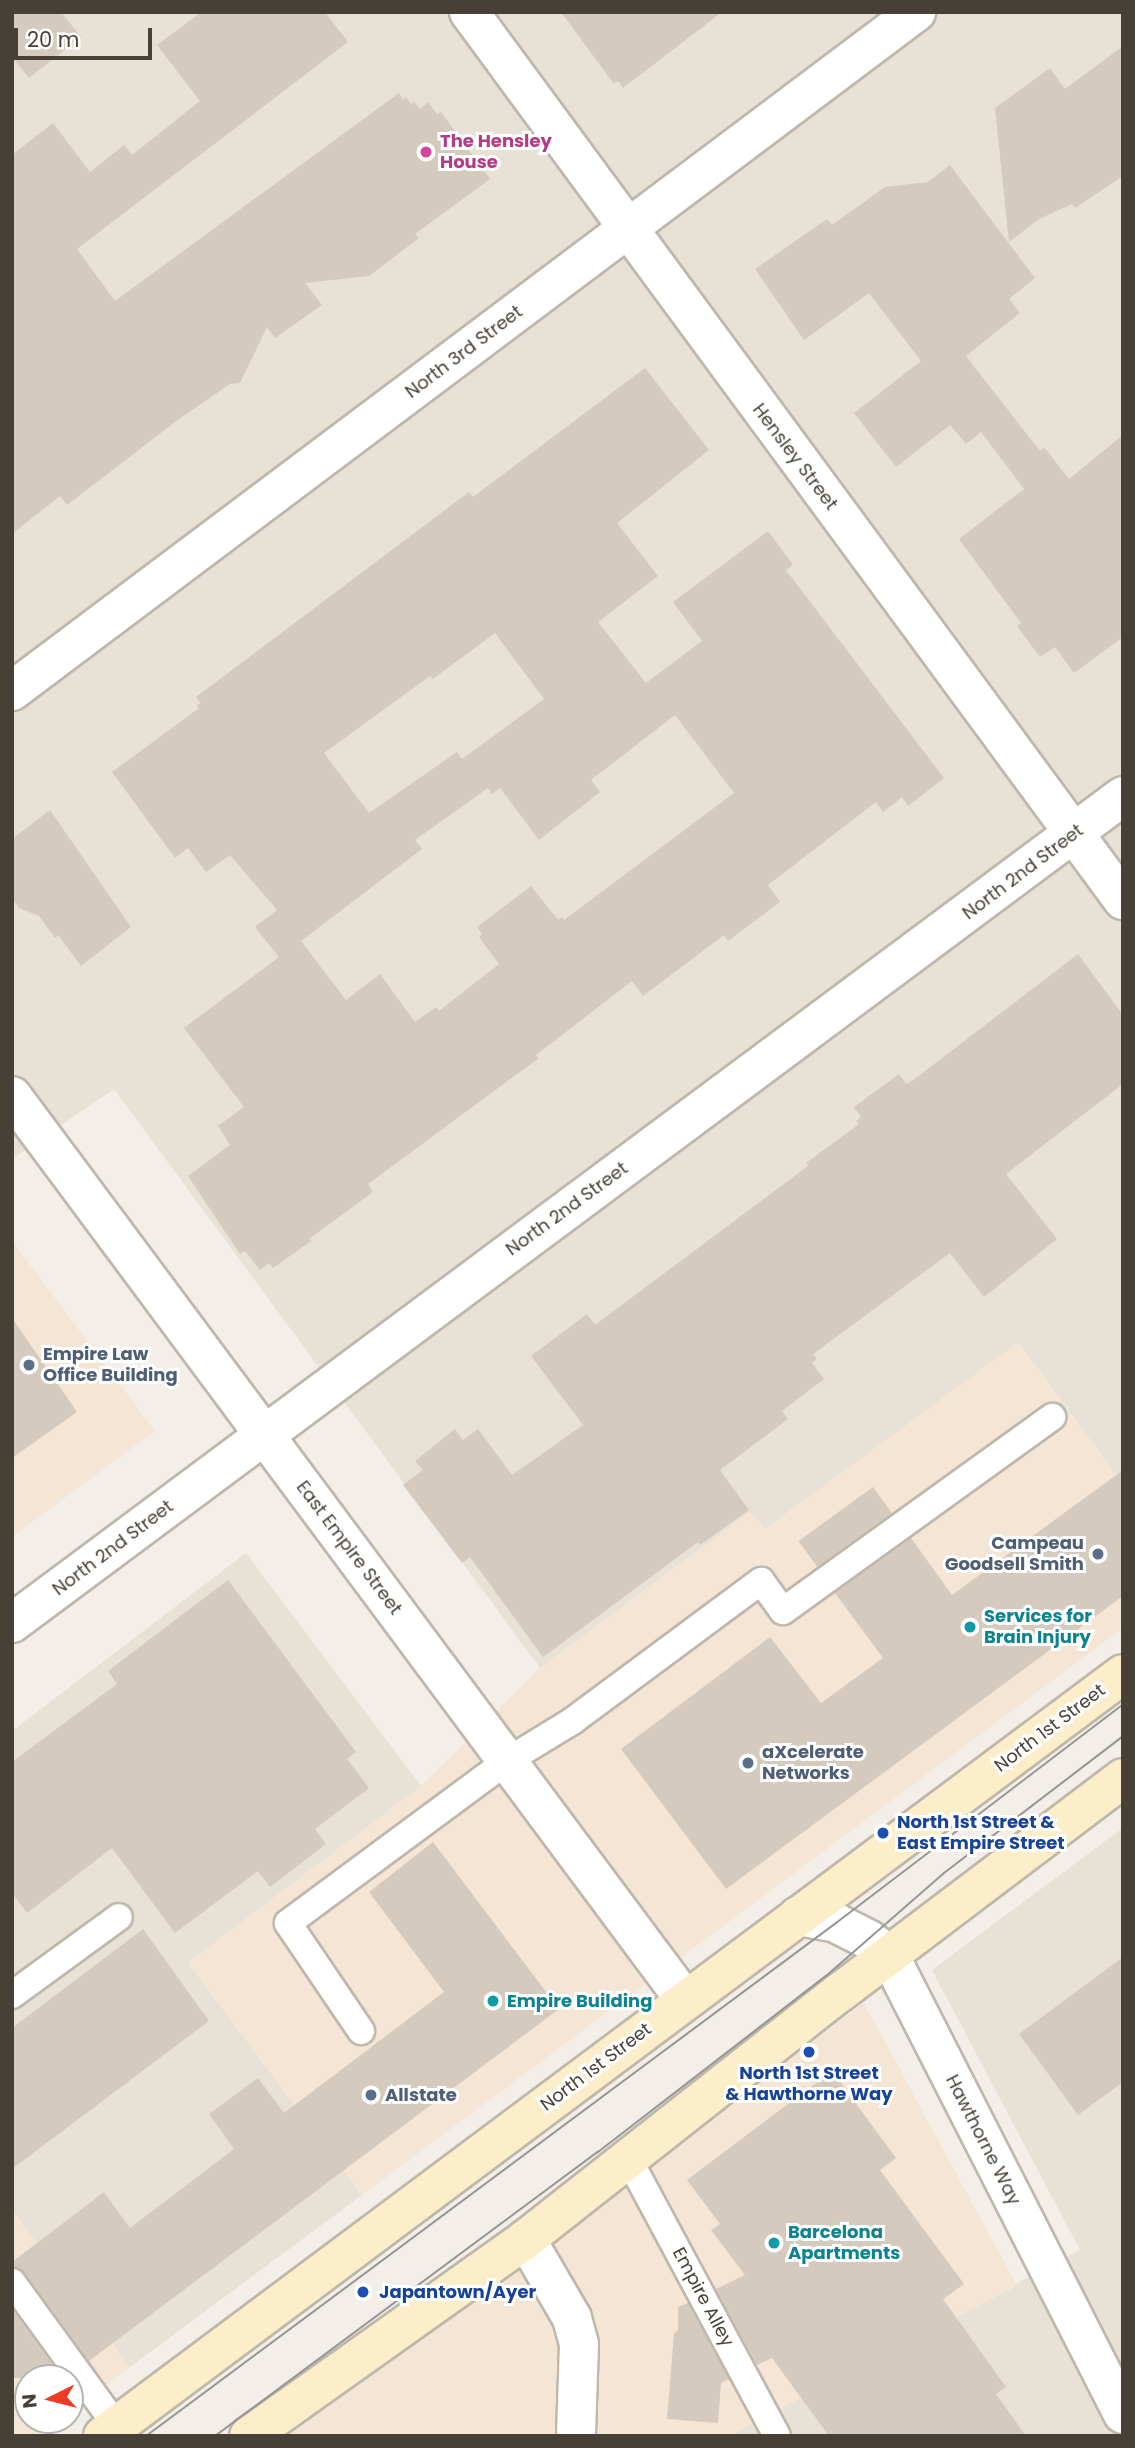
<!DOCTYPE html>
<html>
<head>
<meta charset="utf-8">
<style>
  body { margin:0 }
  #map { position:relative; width:1135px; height:2448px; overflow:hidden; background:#f3efe8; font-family:Poppins,sans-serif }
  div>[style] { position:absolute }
  .residential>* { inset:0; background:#e7e1d6 }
  .commercial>* { inset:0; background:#f4e5d4 }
  .building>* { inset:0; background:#d4cbbe; transform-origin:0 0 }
  .roads { filter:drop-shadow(2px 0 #beb7ab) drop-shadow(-2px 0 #beb7ab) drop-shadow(0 2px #beb7ab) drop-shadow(0 -2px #beb7ab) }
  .service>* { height:26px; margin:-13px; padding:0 13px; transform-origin:13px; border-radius:13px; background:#fff }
  .minor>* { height:38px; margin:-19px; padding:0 19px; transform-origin:19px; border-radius:19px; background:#fff }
  .tertiary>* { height:38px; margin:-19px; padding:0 19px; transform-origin:19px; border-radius:19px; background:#fff }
  .secondary>* { height:38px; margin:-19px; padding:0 19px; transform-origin:19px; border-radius:19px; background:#fceec9 }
  .tram>* { height:2px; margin:-1px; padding:0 1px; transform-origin:1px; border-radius:1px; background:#969696 }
  .dots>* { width:19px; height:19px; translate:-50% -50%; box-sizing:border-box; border:4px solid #fff; border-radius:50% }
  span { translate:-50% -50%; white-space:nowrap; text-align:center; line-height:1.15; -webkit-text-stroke:6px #fff; paint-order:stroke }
  .hotel-label { font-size:18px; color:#b23c85; font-weight:700 }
  .left { translate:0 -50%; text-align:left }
  .street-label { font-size:18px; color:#464037 }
  .service-label { font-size:18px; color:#4e5e75; font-weight:700 }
  .right { translate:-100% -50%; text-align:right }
  .culture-label { font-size:18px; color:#0d838f; font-weight:700 }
  .transit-label { font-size:18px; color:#164399; font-weight:700 }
  .frame { position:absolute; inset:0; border:14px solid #464037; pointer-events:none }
  .north { position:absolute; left:14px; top:2364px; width:70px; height:70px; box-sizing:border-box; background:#fff; border:2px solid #b5b3af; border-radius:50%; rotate:264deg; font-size:19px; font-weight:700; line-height:28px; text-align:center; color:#464037 }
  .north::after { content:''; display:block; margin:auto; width:24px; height:32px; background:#ee3c24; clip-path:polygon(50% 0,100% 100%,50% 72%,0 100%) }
  .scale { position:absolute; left:14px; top:28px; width:138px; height:32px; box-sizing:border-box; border:4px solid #464037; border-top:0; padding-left:9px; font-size:21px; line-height:24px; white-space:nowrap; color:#464037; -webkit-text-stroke:5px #fff; paint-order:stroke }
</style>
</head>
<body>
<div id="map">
  <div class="residential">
    <i style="clip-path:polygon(12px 12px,1123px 12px,1123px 1484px,1019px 1343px,765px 1529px,750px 1512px,540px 1668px,114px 1089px,12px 1159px)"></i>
    <i style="clip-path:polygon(246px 1553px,421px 1786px,188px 1963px,362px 2195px,130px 2367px,12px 2210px,12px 1731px)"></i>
    <i style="clip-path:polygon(1123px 1828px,1123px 2436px,728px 2436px,1080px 2250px,932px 1970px)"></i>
  </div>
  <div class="commercial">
    <i style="clip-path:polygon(12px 1241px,155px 1431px,12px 1537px)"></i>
    <i style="clip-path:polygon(1018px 1342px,1123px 1484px,1123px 1628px,362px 2195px,188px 1963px,421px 1786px,540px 1668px,750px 1512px,766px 1529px)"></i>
    <i style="clip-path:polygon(864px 2003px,1017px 2286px,728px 2436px,280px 2436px)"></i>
    <i style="clip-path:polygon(12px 2210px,130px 2367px,70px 2411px,70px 2378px,28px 2378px,28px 2420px,58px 2420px,37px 2436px,12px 2436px)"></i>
  </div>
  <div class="building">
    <i style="clip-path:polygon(12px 12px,61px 12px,81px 37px,29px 78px,12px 57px)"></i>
    <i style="clip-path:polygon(325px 12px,348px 42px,77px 249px,115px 301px,399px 93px,403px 100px,406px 97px,411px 104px,414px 102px,420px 109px,428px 102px,437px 114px,441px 112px,490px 179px,415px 234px,419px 238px,369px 276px,305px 283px,322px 305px,275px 338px,267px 327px,240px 383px,230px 384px,179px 419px,67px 505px,60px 496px,12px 534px,12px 155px,53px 123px,90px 172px,124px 145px,132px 155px,200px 101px,157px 45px,200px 13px)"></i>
    <i style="clip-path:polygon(561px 12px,722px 12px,623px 88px,618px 81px,614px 84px)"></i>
    <i style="clip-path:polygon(1123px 46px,1123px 176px,1075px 208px,1072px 204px,1039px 219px,1009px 242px,995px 108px,1050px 68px,1065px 89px)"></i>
    <i style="clip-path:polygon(950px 165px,1035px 278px,1009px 299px,1020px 313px,966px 356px,1040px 451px,1044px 447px,1069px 479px,1123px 435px,1123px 637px,1074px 673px,1055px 647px,1040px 657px,1017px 626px,1021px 623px,959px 539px,1024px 489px,981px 432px,966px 444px,950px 425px,896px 467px,854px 413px,921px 361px,869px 293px,804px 340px,755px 269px,827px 219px,832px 225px,885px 187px,928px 182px)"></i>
    <i style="clip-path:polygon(evenodd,645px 368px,709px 450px,617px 523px,658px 576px,598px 622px,646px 683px,702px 641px,673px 602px,768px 531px,793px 565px,786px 570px,944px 778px,908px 806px,902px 797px,883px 812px,876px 802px,768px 885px,780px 902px,728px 941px,724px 935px,643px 996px,632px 981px,536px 1055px,539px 1058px,368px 1184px,373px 1192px,309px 1239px,311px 1241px,273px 1268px,269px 1263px,260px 1270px,245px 1251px,240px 1254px,188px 1176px,230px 1145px,218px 1126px,244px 1107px,184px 1028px,279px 957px,255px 927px,277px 910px,230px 855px,206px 872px,188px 848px,175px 858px,112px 772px,199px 708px,197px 705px,201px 703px,196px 697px,469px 492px,473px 497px,645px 368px,495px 633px,544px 699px,462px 759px,457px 752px,369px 813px,324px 753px,430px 676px,433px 679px,495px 633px,645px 368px,675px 715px,734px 793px,564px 920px,562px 917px,558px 920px,531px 886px,477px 927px,482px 934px,479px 937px,499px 964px,439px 1011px,436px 1007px,415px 1022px,380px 974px,346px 1000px,301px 941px,422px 849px,415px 840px,488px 788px,492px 794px,500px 788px,539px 840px,600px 792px,591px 780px,675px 715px)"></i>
    <i style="clip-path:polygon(50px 810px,131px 927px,81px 966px,58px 935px,55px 938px,39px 916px,19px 908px,14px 901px,12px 839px)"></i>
    <i style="clip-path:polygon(1078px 954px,1123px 1015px,1123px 1084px,1006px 1174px,1057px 1239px,984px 1297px,950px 1253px,813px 1354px,817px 1359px,812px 1363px,824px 1379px,782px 1411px,788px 1419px,720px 1470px,749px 1510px,700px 1545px,698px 1542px,543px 1657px,470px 1557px,462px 1563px,403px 1485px,423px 1470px,415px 1461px,455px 1429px,463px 1440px,478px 1429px,512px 1475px,583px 1425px,531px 1356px,587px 1314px,595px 1325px,808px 1166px,806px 1163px,859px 1124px,856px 1121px,861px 1117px,854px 1107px,899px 1074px,906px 1084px,912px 1081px)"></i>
    <i style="clip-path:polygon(12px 1318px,77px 1412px,12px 1458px)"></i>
    <i style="clip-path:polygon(1123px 1470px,1123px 1596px,726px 1889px,621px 1749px,770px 1637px,821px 1703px,883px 1658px,835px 1593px,911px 1538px,952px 1595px)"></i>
    <i style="left:873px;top:1487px;width:32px;height:92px;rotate:54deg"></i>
    <i style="clip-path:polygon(228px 1580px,356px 1752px,347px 1759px,369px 1788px,315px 1829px,326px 1844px,270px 1887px,258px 1871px,175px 1933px,112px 1848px,27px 1913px,12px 1893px,12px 1762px,117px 1684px,108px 1671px)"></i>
    <i style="clip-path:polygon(433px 1842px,559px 2009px,89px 2361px,25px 2273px,12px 2267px,12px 2262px,104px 2192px,130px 2228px,234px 2149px,209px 2114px,258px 2078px,284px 2113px,444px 1992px,369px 1892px)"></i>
    <i style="clip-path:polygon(143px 1929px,209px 2021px,12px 2169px,12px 2028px)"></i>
    <i style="clip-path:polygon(1123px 1957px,1123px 2082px,1078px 2115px,1019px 2034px)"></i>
    <i style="clip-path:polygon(832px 2071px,896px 2158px,880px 2170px,964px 2284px,943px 2299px,1006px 2387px,996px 2394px,1026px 2436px,829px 2436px,772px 2358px,757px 2365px,716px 2289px,745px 2275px,711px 2230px,720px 2224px,687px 2180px)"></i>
    <i style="clip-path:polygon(688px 2303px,729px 2379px,721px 2383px,718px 2423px,667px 2419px,674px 2334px,678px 2330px,678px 2307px)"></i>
    <i style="clip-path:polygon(12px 2309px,62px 2378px,12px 2378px)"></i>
  </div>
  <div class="roads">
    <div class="service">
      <i style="left:12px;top:1995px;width:132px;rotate:-36.1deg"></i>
      <i style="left:361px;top:2031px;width:130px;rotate:-124.1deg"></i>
      <i style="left:288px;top:1923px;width:272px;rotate:-36.5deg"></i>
      <i style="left:507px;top:1761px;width:75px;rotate:-31.4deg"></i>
      <i style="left:571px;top:1722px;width:237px;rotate:-36.6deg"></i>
      <i style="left:761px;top:1581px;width:37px;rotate:54deg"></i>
      <i style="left:783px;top:1611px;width:332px;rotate:-35.8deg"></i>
      <i style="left:628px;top:2158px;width:315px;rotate:61.8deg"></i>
      <i style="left:12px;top:2282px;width:177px;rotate:54deg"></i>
    </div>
    <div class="minor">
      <i style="left:469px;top:12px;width:1103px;rotate:53.63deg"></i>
      <i style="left:12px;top:691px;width:1131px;rotate:-36.91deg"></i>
      <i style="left:12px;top:1623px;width:1385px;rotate:-36.66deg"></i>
      <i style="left:526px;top:2239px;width:91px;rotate:59.8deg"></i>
      <i style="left:572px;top:2318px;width:27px;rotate:75deg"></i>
      <i style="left:579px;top:2344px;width:92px;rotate:91.9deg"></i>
    </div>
    <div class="tertiary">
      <i style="left:12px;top:1096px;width:1127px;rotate:53.33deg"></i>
      <i style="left:798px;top:1916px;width:39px;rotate:10deg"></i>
      <i style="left:836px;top:1923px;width:37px;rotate:27deg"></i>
      <i style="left:869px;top:1940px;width:25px;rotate:37deg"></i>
      <i style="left:889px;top:1955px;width:515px;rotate:62.99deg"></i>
    </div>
    <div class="secondary">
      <i style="left:103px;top:2436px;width:1273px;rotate:-36.76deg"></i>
      <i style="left:249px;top:2436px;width:340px;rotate:-35.4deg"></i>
      <i style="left:526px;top:2239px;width:398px;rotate:-38.2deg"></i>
      <i style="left:839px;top:1993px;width:356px;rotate:-37.1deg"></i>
    </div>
  </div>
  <div class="tram">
    <i style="left:146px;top:2436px;width:860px;rotate:-36.63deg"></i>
    <i style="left:836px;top:1923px;width:361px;rotate:-37.3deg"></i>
    <i style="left:215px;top:2436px;width:477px;rotate:-36.6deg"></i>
    <i style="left:598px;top:2152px;width:288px;rotate:-37.7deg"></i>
    <i style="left:826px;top:1976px;width:157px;rotate:-41.1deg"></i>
    <i style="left:944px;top:1873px;width:225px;rotate:-37.4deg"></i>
  </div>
  <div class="dots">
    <i style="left:426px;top:152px;background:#d1479c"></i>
    <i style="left:29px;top:1365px;background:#5c6f8a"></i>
    <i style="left:1098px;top:1554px;background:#5c6f8a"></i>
    <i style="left:970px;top:1627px;background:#0f9aa8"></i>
    <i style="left:748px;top:1763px;background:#5c6f8a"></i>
    <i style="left:883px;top:1833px;background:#1a4fb4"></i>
    <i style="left:493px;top:2001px;background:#0f9aa8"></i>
    <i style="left:809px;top:2052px;background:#1a4fb4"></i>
    <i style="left:371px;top:2095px;background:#5c6f8a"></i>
    <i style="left:774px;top:2243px;background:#0f9aa8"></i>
    <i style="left:363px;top:2292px;background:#1a4fb4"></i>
  </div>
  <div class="hotel-label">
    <span class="left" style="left:440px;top:152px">The Hensley<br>House</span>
  </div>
  <div class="street-label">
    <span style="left:464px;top:352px;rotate:-37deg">North 3rd Street</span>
    <span style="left:795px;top:457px;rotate:53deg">Hensley Street</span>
    <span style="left:1023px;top:872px;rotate:-37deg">North 2nd Street</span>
    <span style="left:567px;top:1209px;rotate:-36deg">North 2nd Street</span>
    <span style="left:113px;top:1548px;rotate:-37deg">North 2nd Street</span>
    <span style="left:349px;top:1548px;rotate:53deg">East Empire Street</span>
    <span style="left:1050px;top:1728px;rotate:-37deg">North 1st Street</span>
    <span style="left:596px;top:2067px;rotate:-37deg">North 1st Street</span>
    <span style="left:983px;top:2140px;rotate:63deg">Hawthorne Way</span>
    <span style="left:703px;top:2297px;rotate:62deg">Empire Alley</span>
  </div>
  <div class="service-label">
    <span class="left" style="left:43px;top:1365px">Empire Law<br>Office Building</span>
    <span class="right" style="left:1084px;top:1554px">Campeau<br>Goodsell Smith</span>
    <span class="left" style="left:762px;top:1763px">aXcelerate<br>Networks</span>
    <span class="left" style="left:385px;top:2095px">Allstate</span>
  </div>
  <div class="culture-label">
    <span class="left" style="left:984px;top:1627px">Services for<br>Brain Injury</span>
    <span class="left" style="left:507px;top:2001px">Empire Building</span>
    <span class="left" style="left:788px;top:2243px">Barcelona<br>Apartments</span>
  </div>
  <div class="transit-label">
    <span class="left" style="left:897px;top:1833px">North 1st Street &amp;<br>East Empire Street</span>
    <span style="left:809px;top:2084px">North 1st Street<br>&amp; Hawthorne Way</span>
    <span class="left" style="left:379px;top:2292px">Japantown/Ayer</span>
  </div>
  <div class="frame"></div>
  <div class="north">N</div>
  <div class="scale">20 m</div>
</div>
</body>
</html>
